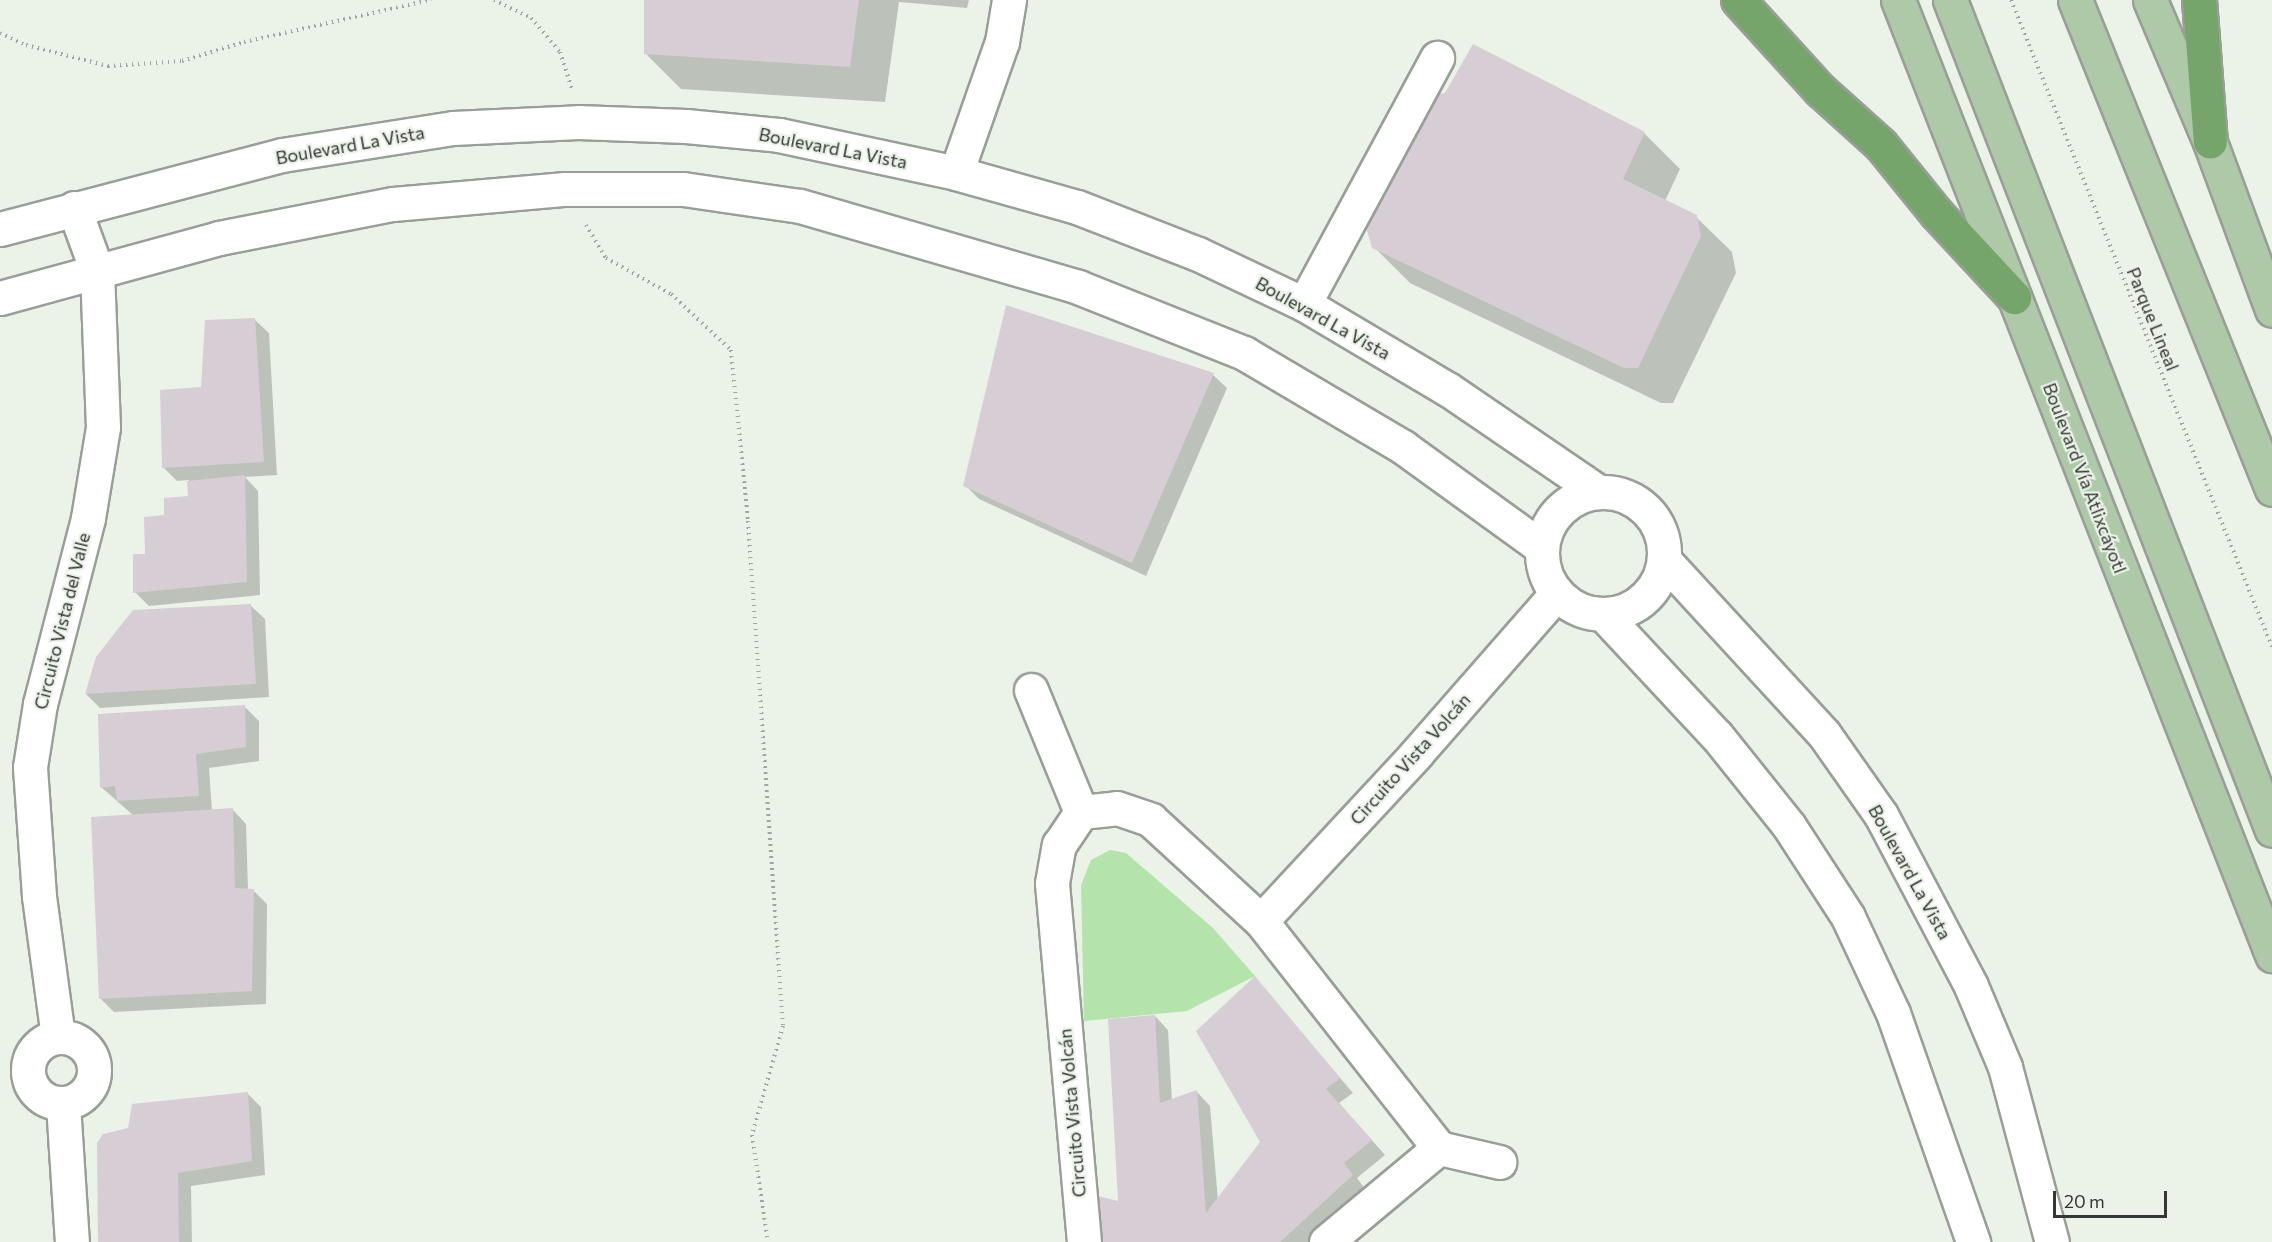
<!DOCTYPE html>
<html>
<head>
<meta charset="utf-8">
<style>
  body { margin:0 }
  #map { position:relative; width:2272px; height:1242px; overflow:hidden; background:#ebf3e9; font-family:Commissioner,sans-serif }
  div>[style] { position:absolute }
  .green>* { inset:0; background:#b5e3ac }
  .shadow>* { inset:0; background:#0003 }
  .building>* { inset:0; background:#d7cdd4 }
  .path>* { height:4px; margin-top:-2px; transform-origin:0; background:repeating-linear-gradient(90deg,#a0a59e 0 1.5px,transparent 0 6px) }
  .roads { filter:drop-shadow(2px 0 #989f96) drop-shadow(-2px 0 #989f96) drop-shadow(0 2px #989f96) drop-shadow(0 -2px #989f96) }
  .street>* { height:33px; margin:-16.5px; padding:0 16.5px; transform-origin:16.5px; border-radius:16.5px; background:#fff }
  .street>.ring { margin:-16.5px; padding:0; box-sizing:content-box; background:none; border:33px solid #fff; border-radius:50% }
  .primary>* { height:33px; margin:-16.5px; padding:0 16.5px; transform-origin:16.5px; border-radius:16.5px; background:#adc9a7 }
  .highway>* { height:33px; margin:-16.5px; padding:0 16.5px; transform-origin:16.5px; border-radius:16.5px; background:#76a56c }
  span { translate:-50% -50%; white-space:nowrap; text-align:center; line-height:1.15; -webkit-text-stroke:4.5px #ebf3e9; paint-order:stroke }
  .street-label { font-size:18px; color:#353734 }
  .scale { position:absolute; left:2053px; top:1191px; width:114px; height:27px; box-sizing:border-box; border:3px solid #353734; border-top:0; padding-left:8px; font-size:18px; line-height:21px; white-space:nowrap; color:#353734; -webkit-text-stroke:4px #ebf3e9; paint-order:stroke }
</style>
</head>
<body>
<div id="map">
  <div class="green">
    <i style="clip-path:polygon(1110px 850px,1126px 853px,1213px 928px,1255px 976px,1187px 1011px,1084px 1021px,1081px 885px,1091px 860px)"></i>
  </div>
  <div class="shadow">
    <i style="clip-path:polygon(645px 0,969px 0,967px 8px,899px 2px,885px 102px,681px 89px,645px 53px)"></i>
    <i style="clip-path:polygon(1644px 133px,1680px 169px,1665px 201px,1696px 217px,1732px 252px,1736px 273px,1673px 403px,1661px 403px,1410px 283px,1374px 247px)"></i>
    <i style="clip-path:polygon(255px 320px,269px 333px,277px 475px,245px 477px,258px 491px,260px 595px,149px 606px,135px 592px,146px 556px,165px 516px,189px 498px,189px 480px,177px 481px,163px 467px,203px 388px)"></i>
    <i style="clip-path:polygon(1213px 375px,1227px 388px,1146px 576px,979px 499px,965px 485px)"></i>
    <i style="clip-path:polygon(251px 606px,265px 619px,269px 697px,100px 708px,86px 694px,98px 658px)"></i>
    <i style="clip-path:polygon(245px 707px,259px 721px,259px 761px,209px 768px,212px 811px,233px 810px,246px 824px,248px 890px,253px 890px,267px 904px,266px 1004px,114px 1012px,101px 999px,134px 816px,101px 787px)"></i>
    <i style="clip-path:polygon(1255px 978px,1353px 1093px,1339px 1103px,1385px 1155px,1357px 1178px,1365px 1189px,1308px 1242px,1103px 1242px,1120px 1203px,1155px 1016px,1168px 1030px,1172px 1101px,1197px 1092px,1210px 1106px,1218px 1201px,1261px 1142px)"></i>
    <i style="clip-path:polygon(247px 1093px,261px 1107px,265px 1175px,191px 1186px,192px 1242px,101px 1242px,129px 1129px)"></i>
  </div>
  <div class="building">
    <i style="clip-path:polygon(644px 0,859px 0,850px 67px,644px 54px)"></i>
    <i style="clip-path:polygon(1473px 44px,1645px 132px,1623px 179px,1697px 215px,1701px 236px,1638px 368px,1624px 368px,1372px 248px,1366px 227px,1430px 95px,1445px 93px)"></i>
    <i style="clip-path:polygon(1006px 305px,1214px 373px,1132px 563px,963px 486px)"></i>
    <i style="clip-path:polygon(255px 318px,264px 462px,162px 468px,160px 390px,201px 387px,205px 320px)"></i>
    <i style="clip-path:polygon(245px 475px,247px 582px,133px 593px,133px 554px,145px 554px,144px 517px,164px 515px,164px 498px,188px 496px,187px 481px)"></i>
    <i style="clip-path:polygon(251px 604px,256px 684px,85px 694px,96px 657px,133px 610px)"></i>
    <i style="clip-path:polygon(245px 705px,246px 747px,196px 754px,199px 796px,117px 801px,115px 786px,100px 788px,98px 714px)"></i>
    <i style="clip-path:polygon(233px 808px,235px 888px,254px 889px,252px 991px,99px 999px,91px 817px)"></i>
    <i style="clip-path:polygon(1255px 976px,1340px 1078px,1326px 1089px,1372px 1140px,1344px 1163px,1353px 1175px,1280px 1242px,1102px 1242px,1098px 1196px,1118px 1201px,1108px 1019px,1155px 1015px,1160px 1103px,1197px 1090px,1206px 1213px,1260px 1142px,1196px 1031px)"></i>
    <i style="clip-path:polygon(248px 1092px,252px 1161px,178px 1173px,179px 1242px,98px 1242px,97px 1143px,103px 1134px,128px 1128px,132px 1104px)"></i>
  </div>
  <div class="path">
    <i style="left:494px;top:0;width:41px;rotate:25.9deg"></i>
    <i style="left:531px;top:18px;width:45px;rotate:49.5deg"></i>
    <i style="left:560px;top:52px;width:38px;rotate:72deg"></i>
    <i style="left:2011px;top:0;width:698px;rotate:68.03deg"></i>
    <i style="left:0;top:33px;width:29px;rotate:25deg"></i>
    <i style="left:26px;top:45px;width:85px;rotate:14.4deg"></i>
    <i style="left:108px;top:66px;width:74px;rotate:-3.9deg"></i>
    <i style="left:182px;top:61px;width:65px;rotate:-17deg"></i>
    <i style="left:244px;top:42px;width:192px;rotate:-12.7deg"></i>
    <i style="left:586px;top:225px;width:39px;rotate:59deg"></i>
    <i style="left:606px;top:258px;width:74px;rotate:29deg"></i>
    <i style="left:671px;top:294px;width:82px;rotate:43deg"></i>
    <i style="left:731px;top:350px;width:172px;rotate:84.3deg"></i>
    <i style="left:748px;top:521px;width:506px;rotate:86.04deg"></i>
    <i style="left:783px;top:1026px;width:113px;rotate:105.9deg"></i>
    <i style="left:752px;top:1135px;width:108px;rotate:81.5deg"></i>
  </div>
  <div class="roads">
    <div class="street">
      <i style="left:956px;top:173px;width:139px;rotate:-70.7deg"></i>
      <i style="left:1002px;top:42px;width:43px;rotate:-80.5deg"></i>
      <i style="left:0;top:229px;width:292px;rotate:-14.7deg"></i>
      <i style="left:282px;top:155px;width:173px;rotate:-9deg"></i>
      <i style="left:453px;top:128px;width:125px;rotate:-2.7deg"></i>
      <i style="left:578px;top:122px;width:108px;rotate:2.1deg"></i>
      <i style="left:686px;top:126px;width:93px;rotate:5.5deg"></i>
      <i style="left:779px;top:135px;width:181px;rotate:12.1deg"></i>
      <i style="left:956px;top:173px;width:126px;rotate:15.7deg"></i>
      <i style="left:1077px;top:207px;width:130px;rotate:21.2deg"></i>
      <i style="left:1198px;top:254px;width:117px;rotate:25.3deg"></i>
      <i style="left:1304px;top:304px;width:169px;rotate:30.7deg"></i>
      <i style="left:1449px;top:390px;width:179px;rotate:34.3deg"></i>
      <i style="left:0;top:298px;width:227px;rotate:-15.3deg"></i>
      <i style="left:219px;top:238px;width:177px;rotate:-11.1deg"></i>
      <i style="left:393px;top:204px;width:173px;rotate:-5deg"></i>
      <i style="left:565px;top:189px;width:118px"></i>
      <i style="left:683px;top:189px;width:118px;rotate:8.3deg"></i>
      <i style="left:800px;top:206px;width:290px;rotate:16.2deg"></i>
      <i style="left:1078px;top:287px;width:179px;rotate:21.7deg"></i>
      <i style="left:1244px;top:353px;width:185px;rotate:30.6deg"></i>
      <i style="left:1403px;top:447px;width:170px;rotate:35.9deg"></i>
      <i style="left:1304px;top:304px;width:280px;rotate:-61.6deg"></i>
      <i class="ring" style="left:1542px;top:492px;width:89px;height:89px"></i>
      <i style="left:1664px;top:560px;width:236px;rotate:47.4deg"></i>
      <i style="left:1824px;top:734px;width:99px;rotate:54.9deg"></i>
      <i style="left:1881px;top:815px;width:193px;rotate:62.2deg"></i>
      <i style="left:1971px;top:986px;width:88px;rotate:67.2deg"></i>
      <i style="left:2005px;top:1067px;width:181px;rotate:75deg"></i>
      <i style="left:1604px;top:615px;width:166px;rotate:47deg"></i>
      <i style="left:1717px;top:736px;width:115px;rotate:51.3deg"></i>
      <i style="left:1789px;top:826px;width:108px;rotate:57deg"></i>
      <i style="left:1848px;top:917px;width:106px;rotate:64.9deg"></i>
      <i style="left:1893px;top:1013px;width:243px;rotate:70.7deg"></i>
      <i style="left:1031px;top:690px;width:132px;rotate:67.7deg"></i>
      <i style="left:1261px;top:921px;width:228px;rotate:-47.1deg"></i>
      <i style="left:1416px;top:754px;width:213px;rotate:-48.8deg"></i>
      <i class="ring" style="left:28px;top:1037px;width:33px;height:33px"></i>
      <i style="left:58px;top:1037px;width:142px;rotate:-97.7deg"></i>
      <i style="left:39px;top:896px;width:129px;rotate:-94deg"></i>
      <i style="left:30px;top:767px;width:64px;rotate:-81deg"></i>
      <i style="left:40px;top:704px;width:192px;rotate:-75.5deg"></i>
      <i style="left:88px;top:518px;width:92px;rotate:-80.6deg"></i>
      <i style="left:103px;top:427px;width:156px;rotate:-92.2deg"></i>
      <i style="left:97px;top:271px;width:67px;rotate:-110.1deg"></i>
      <i style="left:63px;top:1104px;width:138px;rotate:86.3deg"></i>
      <i style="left:1084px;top:1242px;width:360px;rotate:-95.1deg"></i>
      <i style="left:1052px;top:883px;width:39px;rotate:-80deg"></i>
      <i style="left:1059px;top:845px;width:40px;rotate:-56deg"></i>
      <i style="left:1081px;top:812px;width:36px;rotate:-6deg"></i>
      <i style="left:1117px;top:808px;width:36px;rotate:19deg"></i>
      <i style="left:1151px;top:820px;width:149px;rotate:42.6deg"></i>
      <i style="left:1261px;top:921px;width:288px;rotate:51.9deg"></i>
      <i style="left:1439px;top:1148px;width:62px;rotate:13.1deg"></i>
      <i style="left:1326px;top:1242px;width:147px;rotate:-39.8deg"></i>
    </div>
    <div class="primary">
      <i style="left:1898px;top:0;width:1026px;rotate:68.61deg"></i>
      <i style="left:1950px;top:0;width:890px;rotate:68.8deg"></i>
      <i style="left:2075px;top:0;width:527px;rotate:68.06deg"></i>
      <i style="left:2150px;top:0;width:154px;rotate:67.1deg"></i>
      <i style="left:2210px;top:142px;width:179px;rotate:69.7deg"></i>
    </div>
    <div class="highway">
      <i style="left:1738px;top:0;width:122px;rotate:47.7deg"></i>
      <i style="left:1820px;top:90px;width:82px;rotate:42deg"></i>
      <i style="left:1881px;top:145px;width:87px;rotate:51deg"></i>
      <i style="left:1936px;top:213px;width:115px;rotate:47.1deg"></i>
      <i style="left:2199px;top:0;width:142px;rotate:85.6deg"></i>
    </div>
  </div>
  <div class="street-label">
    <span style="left:350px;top:145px;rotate:-10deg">Boulevard La Vista</span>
    <span style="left:833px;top:148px;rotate:11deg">Boulevard La Vista</span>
    <span style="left:1323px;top:318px;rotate:29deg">Boulevard La Vista</span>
    <span style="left:2153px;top:319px;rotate:68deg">Parque Lineal</span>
    <span style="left:2085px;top:478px;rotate:69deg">Boulevard Vía Atlixcáyotl</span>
    <span style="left:62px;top:621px;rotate:-76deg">Circuito Vista del Valle</span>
    <span style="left:1410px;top:759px;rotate:-48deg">Circuito Vista Volcán</span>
    <span style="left:1910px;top:872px;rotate:61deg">Boulevard La Vista</span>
    <span style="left:1072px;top:1113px;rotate:-95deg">Circuito Vista Volcán</span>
  </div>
  <div class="scale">20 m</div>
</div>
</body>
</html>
